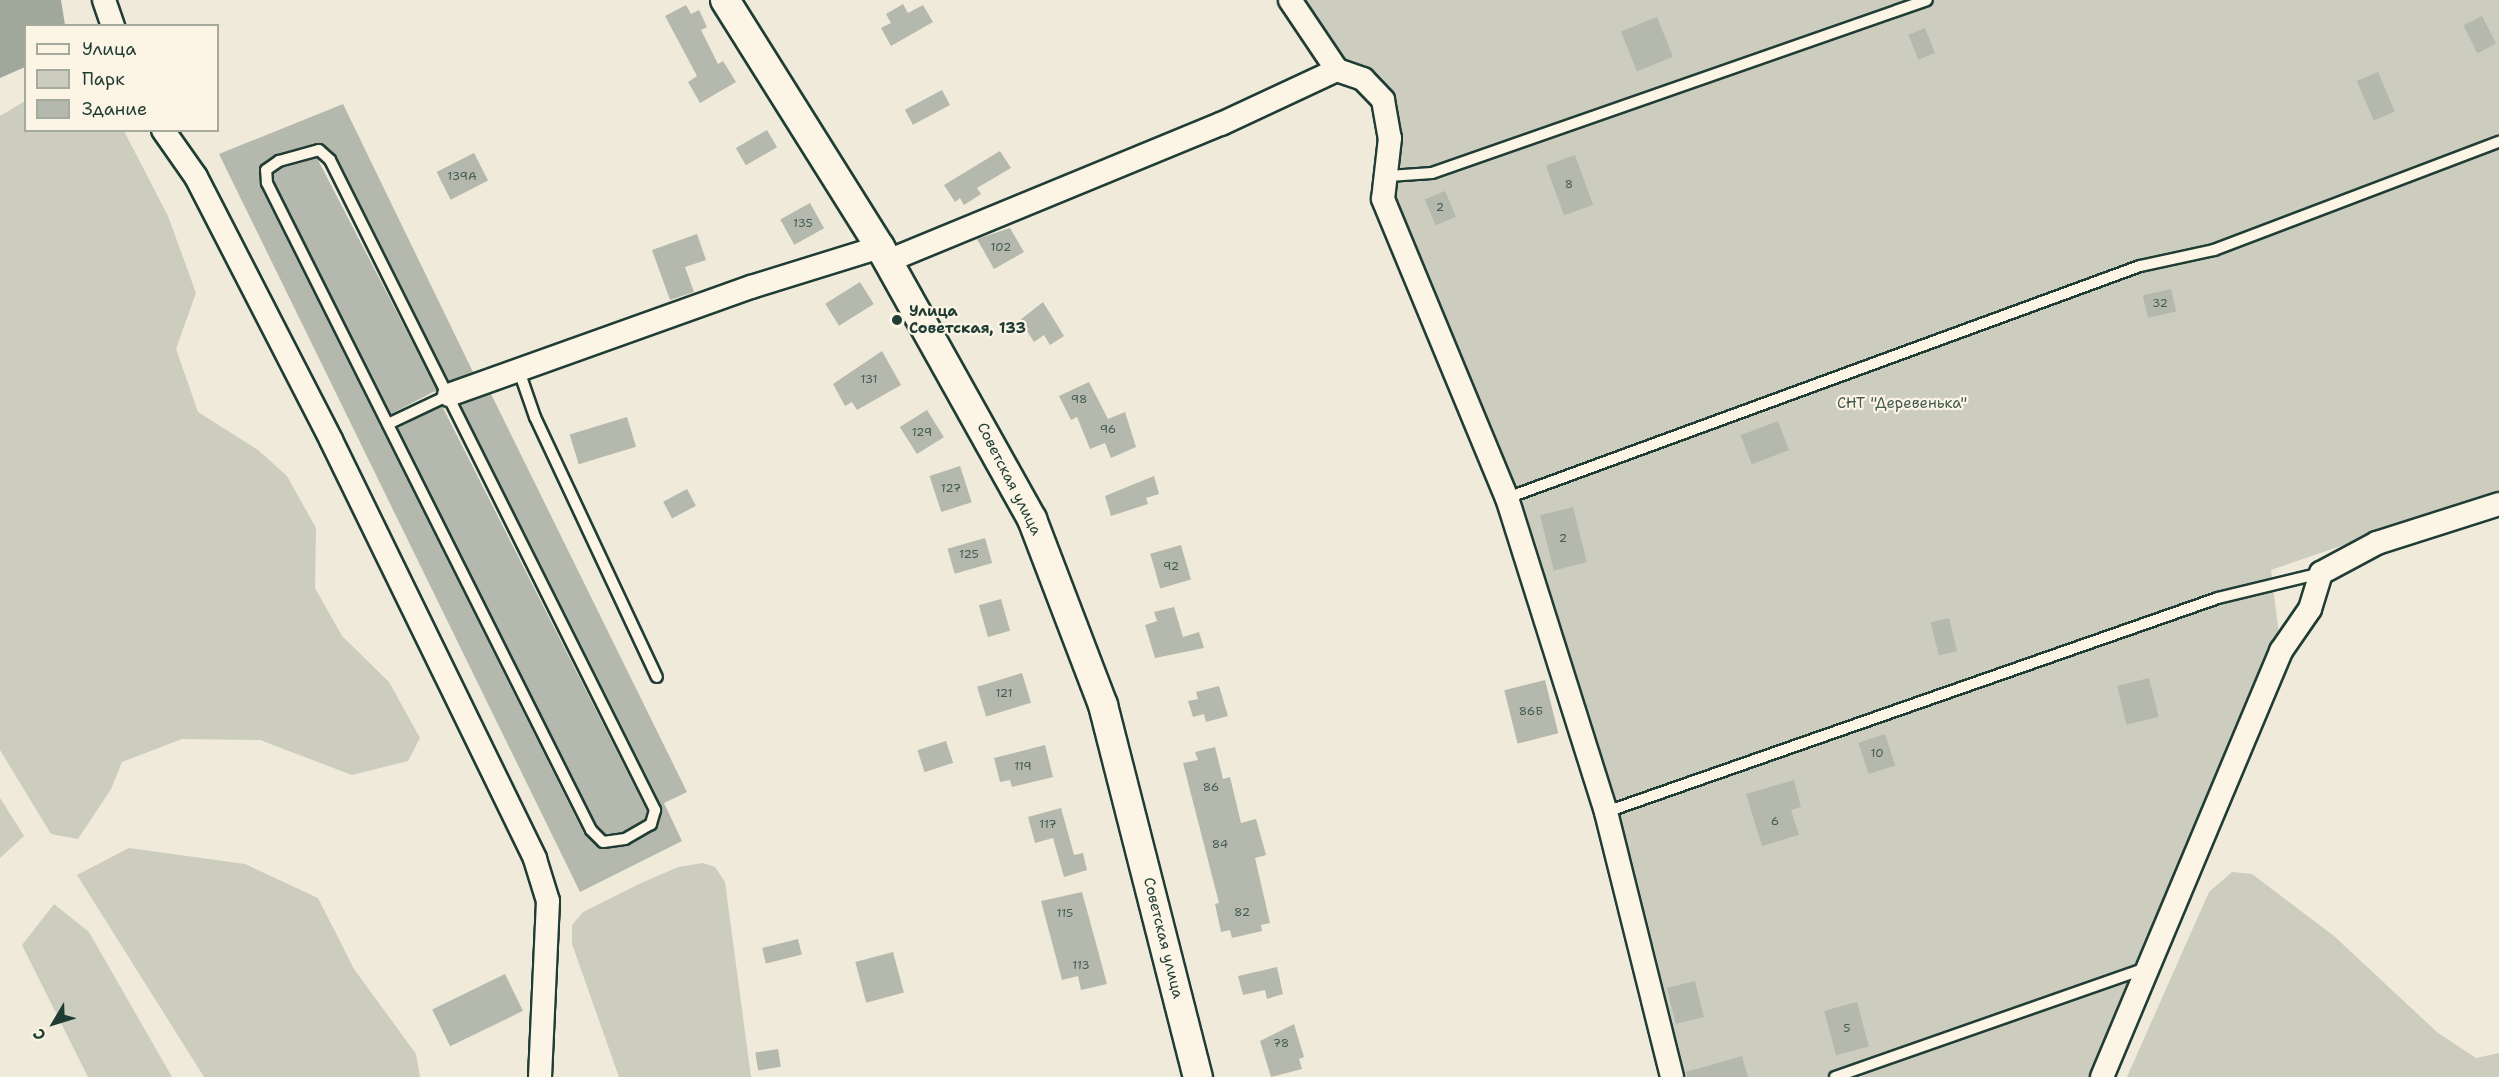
<!DOCTYPE html>
<html>
<head>
<meta charset="utf-8">
<style>
  body { margin:0 }
  #map { position:relative; width:2499px; height:1077px; overflow:hidden; background:#efeada; font-family:"Shantell Sans",sans-serif }
  div>[style] { position:absolute }
  .green>* { inset:0; background:#cccdbf }
  .water>* { inset:0; background:#9fa89a }
  .building>* { inset:0; background:#b5b9ad; transform-origin:0 0 }
  .roads { filter:drop-shadow(2px 0 #1f3d34) drop-shadow(-2px 0 #1f3d34) drop-shadow(0 2px #1f3d34) drop-shadow(0 -2px #1f3d34) }
  .service>* { height:10px; margin:-5px; padding:0 5px; transform-origin:5px; border-radius:5px; background:#fcf5e5 }
  .minor>* { height:22px; margin:-11px; padding:0 11px; transform-origin:11px; border-radius:11px; background:#fcf5e5 }
  .tertiary>* { height:28px; margin:-14px; padding:0 14px; transform-origin:14px; border-radius:14px; background:#fcf5e5 }
  .dots>* { width:16px; height:16px; translate:-50% -50%; box-sizing:border-box; border:3px solid #fcf5e5; border-radius:50% }
  span { translate:-50% -50%; white-space:nowrap; text-align:center; line-height:1.15; -webkit-text-stroke:4.5px #fcf5e5; paint-order:stroke }
  .number-label { font-size:12px; color:#445c52 }
  .number-label span { -webkit-text-stroke-width:0 }
  .poi-label { font-size:15px; color:#1f3d34; font-weight:700 }
  .left { translate:0 -50%; text-align:left }
  .park-label { font-size:15px; color:#425a50 }
  .street-label { font-size:15px; color:#1f3d34 }
  .legend { position:absolute; left:24px; top:24px; width:195px; height:108px; box-sizing:border-box; background:#fcf5e5; border:2px solid #a4ab9e; margin:0; padding:8px 10px; list-style:none; font-size:18px; color:#1f3d34 }
  .legend li { display:flex; align-items:center; gap:12px; height:30px }
  .legend b { width:30px; border:2px solid #a4ab9e }
  .north { position:absolute; left:24px; top:993px; width:60px; height:60px; -webkit-text-stroke:4px #fcf5e5; paint-order:stroke; rotate:232deg; font-size:16px; font-weight:700; line-height:24px; text-align:center; color:#1f3d34 }
  .north::after { content:''; display:block; margin:auto; width:21px; height:27px; background:#1f3d34; clip-path:polygon(50% 0,100% 100%,50% 72%,0 100%) }
</style>
</head>
<body>
<div id="map">
  <div class="green">
    <i style="clip-path:polygon(1290px 0,2499px 0,2499px 492px,2271px 570px,2281px 651px,2102px 1077px,1672px 1077px,1507px 498px,1383px 199px,1383px 100px,1337px 70px)"></i>
    <i style="clip-path:polygon(25px 101px,26px 130px,124px 131px,168px 216px,196px 293px,176px 349px,198px 412px,258px 450px,287px 476px,316px 528px,315px 588px,342px 636px,389px 682px,420px 738px,408px 761px,352px 775px,260px 740px,182px 739px,122px 762px,111px 789px,78px 839px,51px 834px,0 750px,0 116px)"></i>
    <i style="clip-path:polygon(0 798px,24px 836px,0 858px)"></i>
    <i style="clip-path:polygon(129px 848px,245px 864px,318px 898px,354px 969px,416px 1054px,420px 1077px,204px 1077px,77px 875px)"></i>
    <i style="clip-path:polygon(703px 863px,715px 867px,725px 882px,751px 1077px,619px 1077px,572px 944px,572px 925px,583px 912px,639px 884px,678px 867px)"></i>
    <i style="clip-path:polygon(2232px 872px,2252px 874px,2334px 936px,2438px 1033px,2476px 1058px,2499px 1053px,2499px 1077px,2127px 1077px,2209px 892px)"></i>
    <i style="clip-path:polygon(54px 904px,89px 932px,172px 1077px,88px 1077px,22px 945px)"></i>
  </div>
  <div class="water">
    <i style="clip-path:polygon(0 0,61px 0,65px 25px,26px 26px,25px 67px,0 78px)"></i>
  </div>
  <div class="building">
    <i style="clip-path:polygon(903px 4px,908px 13px,923px 5px,933px 22px,891px 46px,881px 28px,891px 23px,886px 14px)"></i>
    <i style="clip-path:polygon(686px 5px,691px 14px,699px 10px,707px 27px,701px 30px,718px 64px,723px 61px,736px 82px,700px 103px,688px 82px,697px 76px,665px 16px)"></i>
    <i style="left:2482px;top:16px;width:31px;height:21px;rotate:63deg"></i>
    <i style="left:1657px;top:17px;width:43px;height:39px;rotate:68deg"></i>
    <i style="left:1925px;top:28px;width:27px;height:18px;rotate:68deg"></i>
    <i style="left:2378px;top:72px;width:43px;height:23px;rotate:67deg"></i>
    <i style="left:942px;top:90px;width:17px;height:42px;rotate:62deg"></i>
    <i style="clip-path:polygon(343px 104px,473px 372px,449px 381px,337px 157px,324px 144px,275px 155px,259px 167px,260px 186px,584px 834px,601px 849px,628px 846px,655px 830px,662px 807px,461px 405px,491px 394px,687px 792px,664px 803px,682px 841px,580px 892px,219px 154px)"></i>
    <i style="left:767px;top:130px;width:20px;height:36px;rotate:60deg"></i>
    <i style="clip-path:polygon(1000px 151px,1011px 168px,977px 188px,981px 194px,964px 205px,960px 198px,955px 202px,944px 185px)"></i>
    <i style="left:474px;top:153px;width:31px;height:42px;rotate:63deg"></i>
    <i style="left:1575px;top:155px;width:53px;height:31px;rotate:70deg"></i>
    <i style="clip-path:polygon(317px 158px,437px 390px,391px 414px,274px 181px,274px 174px,282px 168px)"></i>
    <i style="left:1445px;top:191px;width:28px;height:22px;rotate:67deg"></i>
    <i style="left:810px;top:203px;width:29px;height:34px;rotate:61deg"></i>
    <i style="clip-path:polygon(1010px 228px,1024px 252px,994px 269px,977px 239px)"></i>
    <i style="clip-path:polygon(697px 234px,706px 260px,685px 267px,694px 292px,670px 300px,652px 250px)"></i>
    <i style="left:860px;top:282px;width:26px;height:41px;rotate:58deg"></i>
    <i style="left:2171px;top:289px;width:23px;height:29px;rotate:77deg"></i>
    <i style="clip-path:polygon(1043px 302px,1064px 336px,1050px 345px,1044px 335px,1034px 342px,1020px 320px)"></i>
    <i style="clip-path:polygon(882px 351px,901px 385px,857px 410px,852px 402px,845px 406px,833px 384px)"></i>
    <i style="clip-path:polygon(1089px 382px,1108px 419px,1125px 412px,1136px 447px,1111px 458px,1105px 443px,1090px 449px,1077px 417px,1071px 420px,1059px 396px)"></i>
    <i style="clip-path:polygon(442px 406px,647px 811px,645px 819px,623px 832px,606px 834px,597px 826px,398px 428px)"></i>
    <i style="left:927px;top:410px;width:32px;height:32px;rotate:58deg"></i>
    <i style="left:627px;top:417px;width:31px;height:60px;rotate:73deg"></i>
    <i style="left:1778px;top:421px;width:31px;height:40px;rotate:69deg"></i>
    <i style="left:960px;top:466px;width:38px;height:32px;rotate:72deg"></i>
    <i style="clip-path:polygon(1154px 476px,1159px 494px,1146px 498px,1148px 504px,1111px 516px,1105px 496px)"></i>
    <i style="left:687px;top:489px;width:19px;height:27px;rotate:62deg"></i>
    <i style="left:1573px;top:507px;width:57px;height:34px;rotate:76deg"></i>
    <i style="left:985px;top:538px;width:26px;height:39px;rotate:74deg"></i>
    <i style="left:1181px;top:545px;width:36px;height:32px;rotate:74deg"></i>
    <i style="left:1001px;top:599px;width:33px;height:23px;rotate:74deg"></i>
    <i style="clip-path:polygon(1174px 607px,1183px 637px,1199px 632px,1204px 648px,1155px 658px,1145px 625px,1157px 621px,1154px 612px)"></i>
    <i style="left:1949px;top:618px;width:34px;height:19px;rotate:76deg"></i>
    <i style="left:1022px;top:673px;width:31px;height:47px;rotate:73deg"></i>
    <i style="left:2149px;top:678px;width:40px;height:33px;rotate:76deg"></i>
    <i style="left:1545px;top:680px;width:55px;height:42px;rotate:76deg"></i>
    <i style="clip-path:polygon(1219px 686px,1228px 716px,1206px 722px,1204px 714px,1193px 717px,1188px 701px,1198px 699px,1196px 692px)"></i>
    <i style="left:1885px;top:734px;width:33px;height:28px;rotate:72deg"></i>
    <i style="left:946px;top:741px;width:23px;height:30px;rotate:72deg"></i>
    <i style="clip-path:polygon(1045px 745px,1053px 777px,1012px 787px,1010px 780px,1000px 782px,994px 758px)"></i>
    <i style="clip-path:polygon(1215px 747px,1223px 779px,1230px 777px,1241px 823px,1256px 819px,1266px 855px,1255px 858px,1270px 923px,1261px 925px,1262px 931px,1232px 938px,1230px 930px,1221px 932px,1215px 904px,1219px 903px,1183px 763px,1198px 760px,1195px 752px)"></i>
    <i style="clip-path:polygon(1794px 780px,1801px 807px,1791px 810px,1799px 835px,1762px 846px,1746px 794px)"></i>
    <i style="clip-path:polygon(1061px 808px,1074px 855px,1083px 853px,1087px 870px,1064px 877px,1053px 838px,1035px 843px,1028px 817px)"></i>
    <i style="clip-path:polygon(1082px 892px,1107px 984px,1081px 990px,1078px 976px,1062px 980px,1041px 901px)"></i>
    <i style="left:798px;top:939px;width:16px;height:37px;rotate:76deg"></i>
    <i style="left:893px;top:952px;width:42px;height:39px;rotate:75deg"></i>
    <i style="clip-path:polygon(1277px 967px,1283px 994px,1267px 999px,1265px 990px,1243px 995px,1238px 976px)"></i>
    <i style="left:505px;top:974px;width:41px;height:81px;rotate:64deg"></i>
    <i style="left:1695px;top:981px;width:37px;height:29px;rotate:76deg"></i>
    <i style="left:1857px;top:1002px;width:46px;height:34px;rotate:75deg"></i>
    <i style="clip-path:polygon(1294px 1024px,1304px 1057px,1299px 1059px,1302px 1069px,1271px 1077px,1260px 1041px)"></i>
    <i style="left:778px;top:1049px;width:18px;height:23px;rotate:81deg"></i>
    <i style="clip-path:polygon(1742px 1056px,1748px 1077px,1687px 1077px,1686px 1072px)"></i>
  </div>
  <div class="roads">
    <div class="service">
      <i style="left:319px;top:150px;width:15px;rotate:42deg"></i>
      <i style="left:330px;top:160px;width:727px;rotate:63.43deg"></i>
      <i style="left:655px;top:810px;width:15px;rotate:106deg"></i>
      <i style="left:651px;top:824px;width:30px;rotate:150deg"></i>
      <i style="left:625px;top:839px;width:22px;rotate:172deg"></i>
      <i style="left:603px;top:842px;width:17px;rotate:-135deg"></i>
      <i style="left:591px;top:830px;width:724px;rotate:-116.6deg"></i>
      <i style="left:267px;top:183px;width:13px;rotate:-94deg"></i>
      <i style="left:266px;top:170px;width:16px;rotate:-35deg"></i>
      <i style="left:279px;top:161px;width:41px;rotate:-15.4deg"></i>
      <i style="left:1389px;top:176px;width:43px;rotate:-4deg"></i>
      <i style="left:1432px;top:173px;width:524px;rotate:-19.26deg"></i>
      <i style="left:518px;top:368px;width:52px;rotate:70.9deg"></i>
      <i style="left:535px;top:417px;width:287px;rotate:64.9deg"></i>
      <i style="left:388px;top:424px;width:68px;rotate:-25.4deg"></i>
      <i style="left:1507px;top:498px;width:674px;rotate:-20.13deg"></i>
      <i style="left:2140px;top:266px;width:76px;rotate:-12.2deg"></i>
      <i style="left:2214px;top:250px;width:305px;rotate:-20.8deg"></i>
      <i style="left:1606px;top:812px;width:648px;rotate:-19.27deg"></i>
      <i style="left:2218px;top:598px;width:106px;rotate:-13.6deg"></i>
      <i style="left:1835px;top:1077px;width:327px;rotate:-19.3deg"></i>
    </div>
    <div class="minor">
      <i style="left:104px;top:0;width:28px;rotate:71deg"></i>
      <i style="left:1290px;top:0;width:84px;rotate:56.1deg"></i>
      <i style="left:163px;top:130px;width:57px;rotate:54.9deg"></i>
      <i style="left:196px;top:177px;width:296px;rotate:62.8deg"></i>
      <i style="left:331px;top:440px;width:466px;rotate:64deg"></i>
      <i style="left:535px;top:859px;width:44px;rotate:72.8deg"></i>
      <i style="left:548px;top:901px;width:176px;rotate:92.6deg"></i>
      <i style="left:888px;top:261px;width:360px;rotate:-22.4deg"></i>
      <i style="left:1221px;top:124px;width:128px;rotate:-25deg"></i>
      <i style="left:1337px;top:70px;width:28px;rotate:19deg"></i>
      <i style="left:1363px;top:79px;width:29px;rotate:46deg"></i>
      <i style="left:1383px;top:100px;width:39px;rotate:80deg"></i>
      <i style="left:1390px;top:138px;width:61px;rotate:96.5deg"></i>
      <i style="left:1383px;top:199px;width:324px;rotate:67.5deg"></i>
      <i style="left:1507px;top:498px;width:329px;rotate:72.5deg"></i>
      <i style="left:1606px;top:812px;width:273px;rotate:76deg"></i>
      <i style="left:449px;top:395px;width:321px;rotate:-19.7deg"></i>
      <i style="left:751px;top:287px;width:135px;rotate:-17.2deg"></i>
      <i style="left:2102px;top:1077px;width:462px;rotate:-67.2deg"></i>
      <i style="left:2281px;top:651px;width:51px;rotate:-55.4deg"></i>
      <i style="left:2310px;top:609px;width:38px;rotate:-73deg"></i>
      <i style="left:2321px;top:573px;width:64px;rotate:-28.2deg"></i>
      <i style="left:2377px;top:543px;width:128px;rotate:-17.7deg"></i>
    </div>
    <div class="tertiary">
      <i style="left:725px;top:0;width:292px;rotate:57.9deg"></i>
      <i style="left:880px;top:247px;width:312px;rotate:60.8deg"></i>
      <i style="left:1032px;top:519px;width:199px;rotate:69.1deg"></i>
      <i style="left:1103px;top:705px;width:384px;rotate:75.7deg"></i>
    </div>
  </div>
  <div class="dots">
    <i style="left:897px;top:320px;background:#1f3d34"></i>
  </div>
  <div class="number-label">
    <span style="left:462px;top:177px">139А</span>
    <span style="left:1569px;top:185px">8</span>
    <span style="left:1440px;top:208px">2</span>
    <span style="left:803px;top:224px">135</span>
    <span style="left:1001px;top:248px">102</span>
    <span style="left:2160px;top:304px">32</span>
    <span style="left:869px;top:380px">131</span>
    <span style="left:1079px;top:400px">98</span>
    <span style="left:1108px;top:430px">96</span>
    <span style="left:922px;top:433px">129</span>
    <span style="left:951px;top:489px">127</span>
    <span style="left:1563px;top:539px">2</span>
    <span style="left:969px;top:555px">125</span>
    <span style="left:1171px;top:567px">92</span>
    <span style="left:1004px;top:694px">121</span>
    <span style="left:1531px;top:712px">86Б</span>
    <span style="left:1877px;top:754px">10</span>
    <span style="left:1023px;top:767px">119</span>
    <span style="left:1211px;top:788px">86</span>
    <span style="left:1775px;top:822px">6</span>
    <span style="left:1048px;top:825px">117</span>
    <span style="left:1220px;top:845px">84</span>
    <span style="left:1242px;top:913px">82</span>
    <span style="left:1065px;top:914px">115</span>
    <span style="left:1081px;top:966px">113</span>
    <span style="left:1847px;top:1029px">5</span>
    <span style="left:1281px;top:1044px">78</span>
  </div>
  <div class="poi-label">
    <span class="left" style="left:909px;top:320px">Улица<br>Советская, 133</span>
  </div>
  <div class="park-label">
    <span style="left:1902px;top:404px">СНТ "Деревенька"</span>
  </div>
  <div class="street-label">
    <span style="left:1009px;top:479px;rotate:63deg">Советская улица</span>
    <span style="left:1163px;top:938px;rotate:76deg">Советская улица</span>
  </div>
  <ul class="legend">
  <li><b style="height:8px;background:#fcf5e5"></b>Улица</li>
  <li><b style="height:16px;background:#cccdbf"></b>Парк</li>
  <li><b style="height:16px;background:#b5b9ad"></b>Здание</li>
  </ul>
  <div class="north">С</div>
</div>
</body>
</html>
